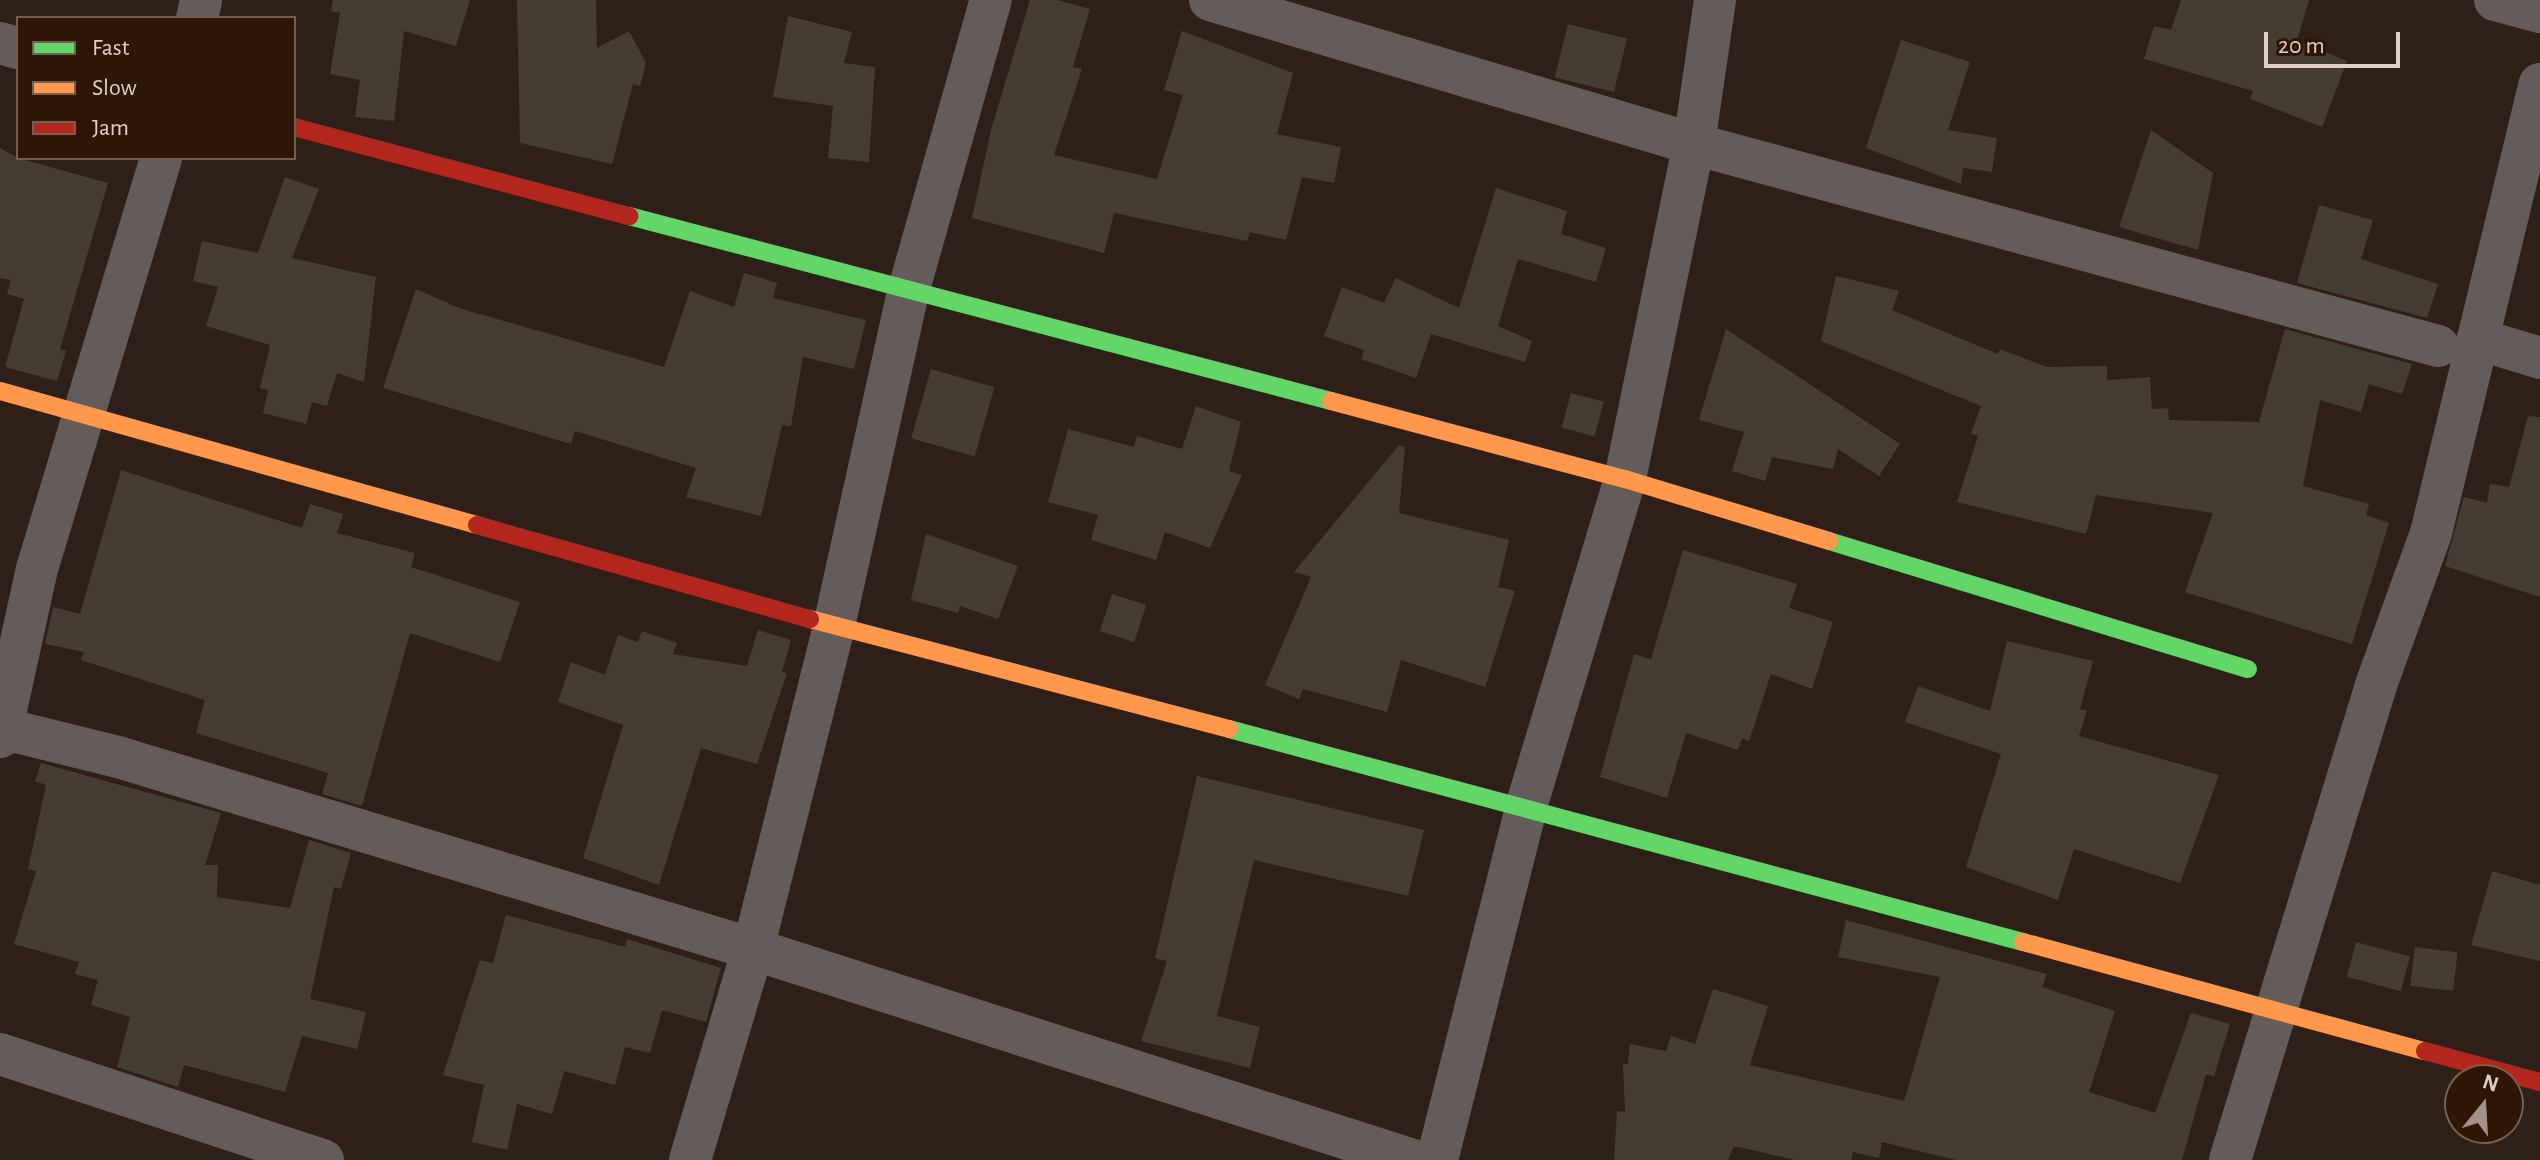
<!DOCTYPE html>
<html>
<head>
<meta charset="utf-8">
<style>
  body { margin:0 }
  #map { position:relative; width:2540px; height:1160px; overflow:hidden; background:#2e2018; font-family:"Alegreya Sans",sans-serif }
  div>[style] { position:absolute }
  .building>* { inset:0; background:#453c33; transform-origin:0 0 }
  .street>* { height:42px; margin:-21px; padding:0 21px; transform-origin:21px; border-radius:21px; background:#645c5a }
  .fast>* { height:18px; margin:-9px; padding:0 9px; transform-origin:9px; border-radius:9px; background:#63d668 }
  .slow>* { height:18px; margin:-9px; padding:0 9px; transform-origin:9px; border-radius:9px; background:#ff974d }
  .jam>* { height:18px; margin:-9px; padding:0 9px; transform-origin:9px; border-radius:9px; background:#b3261e }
  span { translate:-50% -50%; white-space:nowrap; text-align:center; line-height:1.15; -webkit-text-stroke:6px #2e1505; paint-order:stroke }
  .legend { position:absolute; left:16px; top:16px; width:280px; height:144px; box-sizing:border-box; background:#2e1505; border:2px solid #755f52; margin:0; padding:10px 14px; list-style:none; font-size:24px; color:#e0cfc5 }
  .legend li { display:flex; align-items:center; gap:16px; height:40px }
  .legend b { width:40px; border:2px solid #755f52 }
  .north { position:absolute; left:2444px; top:1064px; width:80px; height:80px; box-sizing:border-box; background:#2e1505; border:2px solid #755f52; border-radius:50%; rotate:18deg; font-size:22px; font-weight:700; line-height:32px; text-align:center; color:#e0cfc5 }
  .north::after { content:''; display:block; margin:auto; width:28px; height:36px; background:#a29288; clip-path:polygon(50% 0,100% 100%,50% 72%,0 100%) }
  .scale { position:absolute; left:2264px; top:32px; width:136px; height:36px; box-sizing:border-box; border:4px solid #e0cfc5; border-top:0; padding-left:10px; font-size:24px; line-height:28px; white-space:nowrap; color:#e0cfc5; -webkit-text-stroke:6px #2e1505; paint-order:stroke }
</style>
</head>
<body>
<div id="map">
  <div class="building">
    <i style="clip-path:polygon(333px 0,470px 0,456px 46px,404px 31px,394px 121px,355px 117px,360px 80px,330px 74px,340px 13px,331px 11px)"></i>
    <i style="clip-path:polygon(517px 0,596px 0,597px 48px,629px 31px,646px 63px,640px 86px,633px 84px,612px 164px,520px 143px)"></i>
    <i style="clip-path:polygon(1030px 0,1057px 0,1090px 9px,1073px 67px,1082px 69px,1054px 155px,1157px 179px,1183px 95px,1164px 90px,1182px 31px,1293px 73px,1277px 134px,1341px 147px,1334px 183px,1302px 177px,1286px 240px,1250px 232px,1247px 241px,1114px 213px,1104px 253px,972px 218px,991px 130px)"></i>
    <i style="clip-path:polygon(2181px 0,2309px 0,2297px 41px,2347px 61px,2322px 127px,2250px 99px,2253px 91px,2144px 59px,2154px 26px,2171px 30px)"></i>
    <i style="clip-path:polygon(788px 16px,852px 32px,844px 63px,875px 67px,869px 162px,828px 158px,833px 106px,773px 97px)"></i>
    <i style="left:1568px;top:24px;width:61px;height:55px;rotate:14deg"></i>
    <i style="clip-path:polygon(1901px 40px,1970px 62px,1948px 130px,1997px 138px,1992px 172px,1963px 168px,1961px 184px,1866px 148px)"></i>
    <i style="clip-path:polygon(2151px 130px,2213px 173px,2198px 250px,2119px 227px)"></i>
    <i style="clip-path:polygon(0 148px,18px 158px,108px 183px,60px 349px,66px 351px,57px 381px,5px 367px,24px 299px,7px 294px,11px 280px,0 278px)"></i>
    <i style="clip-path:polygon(285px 177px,319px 189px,292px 258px,376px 277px,364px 382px,337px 373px,327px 406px,312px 402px,306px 424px,263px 413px,268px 390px,260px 388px,270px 345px,206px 326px,218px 287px,193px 281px,202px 241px,258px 253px)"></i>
    <i style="clip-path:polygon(1496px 188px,1567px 211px,1561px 234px,1606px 248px,1596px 282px,1518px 259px,1498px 326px,1532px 341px,1525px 362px,1431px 334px,1416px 378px,1361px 359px,1364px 350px,1324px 336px,1342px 287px,1384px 303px,1396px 278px,1459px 308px)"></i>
    <i style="clip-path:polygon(2319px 205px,2373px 220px,2361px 259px,2438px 284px,2427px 318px,2297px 283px)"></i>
    <i style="clip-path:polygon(744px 273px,777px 283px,773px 298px,866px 320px,854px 369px,803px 357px,791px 426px,782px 425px,761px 516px,686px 497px,696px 468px,575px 431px,571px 444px,383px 388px,416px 289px,459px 308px,664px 367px,690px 291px,734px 307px)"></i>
    <i style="clip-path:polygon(1836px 276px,1899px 291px,1892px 310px,1998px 354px,2000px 349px,2047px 367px,2107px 366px,2107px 380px,2150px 377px,2152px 409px,2168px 408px,2169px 420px,2259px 422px,2285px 329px,2412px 364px,2402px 394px,2369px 384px,2361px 412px,2320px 400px,2303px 486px,2369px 504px,2366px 515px,2389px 523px,2352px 644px,2185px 592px,2213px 513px,2096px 495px,2086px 534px,1957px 502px,1978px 436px,1971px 433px,1981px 406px,1821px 341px)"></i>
    <i style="clip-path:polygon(1726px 329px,1900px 444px,1879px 476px,1838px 449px,1833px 469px,1772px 457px,1765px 481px,1732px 471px,1744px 432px,1699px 420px)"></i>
    <i style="left:931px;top:369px;width:66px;height:72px;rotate:16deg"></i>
    <i style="left:1571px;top:393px;width:34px;height:36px;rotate:15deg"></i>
    <i style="clip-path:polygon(1196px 406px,1241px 422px,1229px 471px,1242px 475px,1210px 548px,1165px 532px,1156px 560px,1091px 540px,1098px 515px,1048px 502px,1068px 429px,1134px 447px,1137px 436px,1182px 449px)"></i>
    <i style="clip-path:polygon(2528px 416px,2540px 417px,2540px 597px,2445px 566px,2464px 497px,2487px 503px,2490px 484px,2509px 487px)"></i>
    <i style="clip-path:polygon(1399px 445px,1405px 447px,1399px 513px,1509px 540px,1498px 587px,1515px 591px,1485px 687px,1401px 660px,1387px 712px,1303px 689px,1299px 699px,1265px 685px,1311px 577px,1294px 572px)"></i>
    <i style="clip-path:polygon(121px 470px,302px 528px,310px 504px,343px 514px,337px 533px,415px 553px,411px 567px,520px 602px,500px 662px,410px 633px,362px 806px,322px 794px,328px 773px,196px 733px,205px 700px,81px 660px,84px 652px,45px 644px,53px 607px,80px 614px)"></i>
    <i style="clip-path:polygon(926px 534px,1018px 566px,998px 619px,960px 606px,958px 613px,911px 600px)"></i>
    <i style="clip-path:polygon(1683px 550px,1797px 584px,1789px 608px,1833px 622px,1812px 689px,1771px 674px,1749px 741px,1742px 738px,1738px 750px,1686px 733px,1667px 798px,1600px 777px,1634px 654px,1651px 659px)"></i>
    <i style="left:1112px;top:594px;width:36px;height:39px;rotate:18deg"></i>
    <i style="clip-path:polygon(758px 630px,791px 640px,782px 672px,787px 673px,757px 764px,701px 748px,659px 885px,583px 858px,623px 725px,558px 702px,571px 662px,605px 675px,618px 635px,638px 642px,642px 631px,677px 643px,673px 654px,747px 666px)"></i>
    <i style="clip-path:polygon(2007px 641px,2093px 661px,2080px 709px,2087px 711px,2079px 736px,2219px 775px,2180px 883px,2074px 849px,2058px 900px,1966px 867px,2001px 754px,1905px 722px,1918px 686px,1990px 711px)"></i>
    <i style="clip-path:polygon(41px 763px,221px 813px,205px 865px,218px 865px,217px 897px,290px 908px,309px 840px,351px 853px,341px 889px,334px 887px,310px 999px,366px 1012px,357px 1049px,302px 1036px,285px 1092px,184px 1065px,178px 1087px,117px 1067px,130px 1017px,91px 1005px,98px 980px,75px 974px,79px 962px,14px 944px,36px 871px,28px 869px,46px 785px,35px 781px)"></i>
    <i style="clip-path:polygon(1197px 776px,1424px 830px,1408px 896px,1254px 860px,1217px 1016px,1260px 1027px,1250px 1068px,1141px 1041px,1167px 961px,1155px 958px)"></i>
    <i style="clip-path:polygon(2492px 871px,2540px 885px,2540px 961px,2471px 945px)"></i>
    <i style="clip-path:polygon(506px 915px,625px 947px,627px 939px,721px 968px,706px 1022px,662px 1010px,650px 1053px,625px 1047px,615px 1085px,564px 1071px,552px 1114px,517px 1104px,507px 1150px,472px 1142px,484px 1085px,443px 1075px,480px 960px,493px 963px)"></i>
    <i style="clip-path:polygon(1846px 920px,2047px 974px,2042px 987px,2115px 1011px,2089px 1092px,2155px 1113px,2191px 1013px,2230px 1024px,2214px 1076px,2206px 1074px,2182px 1160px,1956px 1160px,1882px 1142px,1879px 1158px,1853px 1152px,1851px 1160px,1795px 1160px,1734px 1146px,1728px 1160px,1614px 1160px,1617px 1111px,1625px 1112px,1623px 1064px,1628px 1064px,1630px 1044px,1666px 1051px,1671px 1036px,1695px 1044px,1713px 989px,1768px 1006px,1750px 1065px,1904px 1101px,1940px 977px,1838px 957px)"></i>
    <i style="left:2356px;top:942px;width:56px;height:36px;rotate:15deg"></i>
    <i style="left:2415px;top:947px;width:43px;height:39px;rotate:7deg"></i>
  </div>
  <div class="street">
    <i style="left:1210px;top:0;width:505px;rotate:16.57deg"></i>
    <i style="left:1694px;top:144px;width:771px;rotate:15.19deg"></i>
    <i style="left:2495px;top:0;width:47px;rotate:14.9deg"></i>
    <i style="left:197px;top:18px;width:18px;rotate:-77deg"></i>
    <i style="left:0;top:43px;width:19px;rotate:16deg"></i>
    <i style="left:2478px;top:339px;width:65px;rotate:17deg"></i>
    <i style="left:0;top:728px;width:122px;rotate:13.8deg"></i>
    <i style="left:118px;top:757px;width:663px;rotate:16.82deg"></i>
    <i style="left:753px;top:949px;width:693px;rotate:17.73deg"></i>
    <i style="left:0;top:737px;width:172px;rotate:-77.6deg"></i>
    <i style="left:37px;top:569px;width:429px;rotate:-73.2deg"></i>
    <i style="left:0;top:1054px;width:340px;rotate:18.2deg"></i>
    <i style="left:690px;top:1160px;width:220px;rotate:-73.4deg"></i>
    <i style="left:753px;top:949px;width:333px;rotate:-75.9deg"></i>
    <i style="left:834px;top:626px;width:345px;rotate:-77.5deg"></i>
    <i style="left:909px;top:289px;width:300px;rotate:-74.2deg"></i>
    <i style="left:1437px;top:1160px;width:364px;rotate:-75.8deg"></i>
    <i style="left:1526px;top:807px;width:343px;rotate:-73.2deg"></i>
    <i style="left:1625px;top:479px;width:342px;rotate:-78.4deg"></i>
    <i style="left:1694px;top:144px;width:146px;rotate:-81.7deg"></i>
    <i style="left:2230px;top:1160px;width:497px;rotate:-72.9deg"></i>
    <i style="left:2376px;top:685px;width:162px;rotate:-70.1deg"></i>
    <i style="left:2431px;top:533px;width:462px;rotate:-76.4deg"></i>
  </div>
  <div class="fast">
    <i style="left:629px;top:216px;width:726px;rotate:14.76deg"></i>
    <i style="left:1829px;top:541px;width:438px;rotate:17deg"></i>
    <i style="left:1229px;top:729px;width:822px;rotate:15.02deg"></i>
  </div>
  <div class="slow">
    <i style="left:0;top:391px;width:495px;rotate:15.7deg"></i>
    <i style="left:1331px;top:401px;width:304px;rotate:14.9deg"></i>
    <i style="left:1625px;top:479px;width:213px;rotate:16.9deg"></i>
    <i style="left:810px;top:619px;width:433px;rotate:14.7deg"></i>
    <i style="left:2023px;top:942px;width:417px;rotate:15.2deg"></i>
  </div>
  <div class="jam">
    <i style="left:294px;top:127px;width:347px;rotate:14.9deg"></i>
    <i style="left:477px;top:525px;width:346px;rotate:15.8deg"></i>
    <i style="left:2425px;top:1051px;width:119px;rotate:15.1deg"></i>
  </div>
  <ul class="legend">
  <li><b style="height:10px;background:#63d668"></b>Fast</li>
  <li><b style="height:10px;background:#ff974d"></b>Slow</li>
  <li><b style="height:10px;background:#b3261e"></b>Jam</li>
  </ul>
  <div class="north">N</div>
  <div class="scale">20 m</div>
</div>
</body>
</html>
